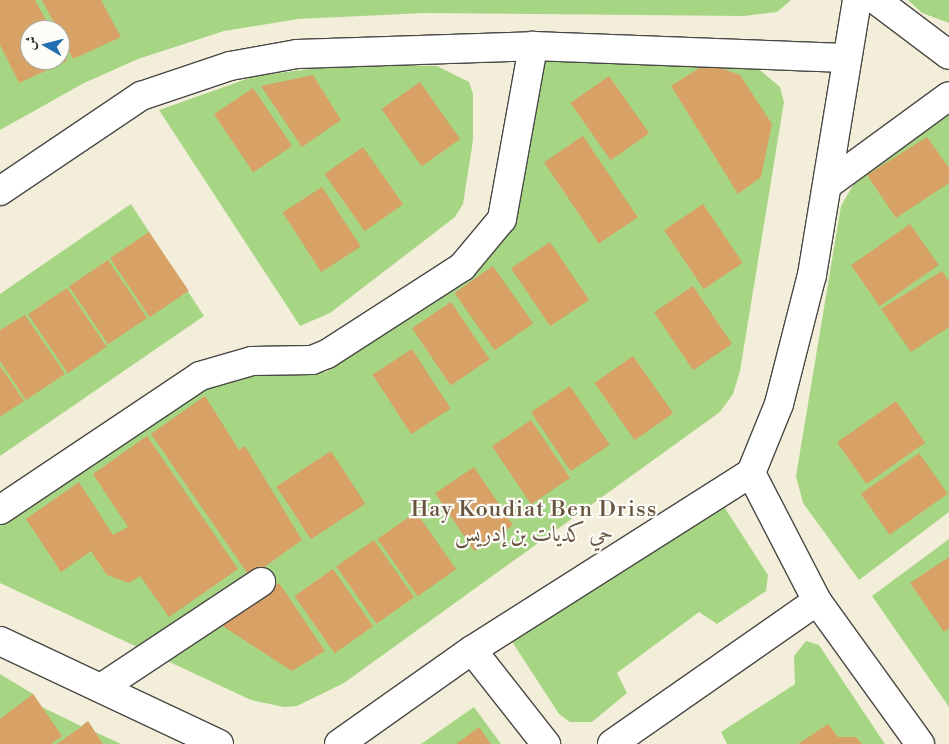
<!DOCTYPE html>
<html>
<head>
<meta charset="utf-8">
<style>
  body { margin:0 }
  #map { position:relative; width:949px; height:744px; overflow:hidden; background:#f3eeda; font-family:"Libre Bodoni",Amiri,serif }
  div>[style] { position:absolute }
  .green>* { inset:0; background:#a6d684 }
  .building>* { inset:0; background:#d8a266; transform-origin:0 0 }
  .roads { filter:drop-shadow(1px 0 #494845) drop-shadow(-1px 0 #494845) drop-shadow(0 1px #494845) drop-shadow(0 -1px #494845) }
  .street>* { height:28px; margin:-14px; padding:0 14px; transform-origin:14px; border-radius:14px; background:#fff }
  span { translate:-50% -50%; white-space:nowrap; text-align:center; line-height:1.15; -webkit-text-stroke:4.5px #fdfcf7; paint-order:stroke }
  .quarter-label { font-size:22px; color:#685540; letter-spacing:1px }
  .north { position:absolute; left:20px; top:20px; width:50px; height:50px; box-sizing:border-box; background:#fdfcf7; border:1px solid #a9a8a5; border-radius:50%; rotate:278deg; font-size:14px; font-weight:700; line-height:20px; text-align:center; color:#2b2b2b }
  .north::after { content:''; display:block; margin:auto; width:18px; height:22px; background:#1f6fb2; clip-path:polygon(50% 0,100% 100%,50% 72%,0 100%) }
</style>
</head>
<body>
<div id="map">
  <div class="green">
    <i style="clip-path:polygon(evenodd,0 0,791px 0,777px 12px,744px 16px,424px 13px,298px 19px,224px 31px,138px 59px,84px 83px,0 130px,0 0,30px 30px,60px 30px,60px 60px,30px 60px,30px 30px)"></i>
    <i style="clip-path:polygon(908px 0,949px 0,949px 23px,922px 13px)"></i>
    <i style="clip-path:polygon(557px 57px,754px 65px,780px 87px,784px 102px,740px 371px,733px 394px,720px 412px,344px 683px,297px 706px,284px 707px,251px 700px,0 583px,0 523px,203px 387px,238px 373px,326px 372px,457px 281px,487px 256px,540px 74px,546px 61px)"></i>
    <i style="clip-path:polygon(349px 64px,437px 66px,469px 82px,473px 94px,473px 140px,463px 204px,455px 217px,330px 313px,300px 326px,159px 110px,255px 76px)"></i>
    <i style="clip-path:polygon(949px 107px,949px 512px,859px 580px,803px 503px,796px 476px,841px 206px,859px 175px)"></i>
    <i style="clip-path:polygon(131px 204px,204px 316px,0 456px,0 294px)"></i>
    <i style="clip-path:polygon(721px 502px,768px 575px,766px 591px,717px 624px,699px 612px,617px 673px,627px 693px,592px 722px,570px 722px,559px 714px,509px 637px)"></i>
    <i style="clip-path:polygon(949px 539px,949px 707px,872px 596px)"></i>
    <i style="clip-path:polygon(806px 641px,819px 645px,885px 744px,727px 744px,721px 732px,795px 684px,794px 656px)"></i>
    <i style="clip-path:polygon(0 674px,33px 694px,42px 707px,81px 726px,88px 721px,95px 732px,121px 744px,0 744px)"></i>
    <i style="clip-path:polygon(474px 707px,501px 744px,421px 744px)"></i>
  </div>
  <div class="building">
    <i style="clip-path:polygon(0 0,35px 0,51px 30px,30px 30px,30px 60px,60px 60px,60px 47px,67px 61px,19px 83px,0 45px)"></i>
    <i style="clip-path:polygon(42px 0,101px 0,121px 37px,73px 59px)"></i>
    <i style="clip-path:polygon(707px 63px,740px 75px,772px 124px,761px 177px,738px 194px,671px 86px)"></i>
    <i style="clip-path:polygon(313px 75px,341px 120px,302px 147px,261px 86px)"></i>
    <i style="left:609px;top:76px;width:70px;height:47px;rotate:55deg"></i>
    <i style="left:420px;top:82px;width:70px;height:47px;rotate:55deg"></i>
    <i style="left:253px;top:88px;width:70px;height:47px;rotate:56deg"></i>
    <i style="left:583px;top:136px;width:98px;height:47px;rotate:56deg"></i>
    <i style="clip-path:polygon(927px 137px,949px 168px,949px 183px,896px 218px,867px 175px)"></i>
    <i style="left:363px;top:147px;width:70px;height:47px;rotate:55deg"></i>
    <i style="left:322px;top:187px;width:71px;height:47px;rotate:57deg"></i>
    <i style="left:703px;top:204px;width:71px;height:47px;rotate:56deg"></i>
    <i style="left:910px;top:224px;width:50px;height:72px;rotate:55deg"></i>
    <i style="left:149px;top:232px;width:71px;height:47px;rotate:56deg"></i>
    <i style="left:550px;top:242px;width:70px;height:47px;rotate:56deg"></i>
    <i style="left:108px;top:260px;width:70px;height:47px;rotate:56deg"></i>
    <i style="left:493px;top:266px;width:70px;height:47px;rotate:55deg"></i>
    <i style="clip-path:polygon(942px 271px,949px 281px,949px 327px,911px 352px,881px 309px)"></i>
    <i style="left:693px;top:286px;width:70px;height:47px;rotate:56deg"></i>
    <i style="left:67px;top:288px;width:71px;height:47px;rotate:56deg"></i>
    <i style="left:451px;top:302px;width:69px;height:47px;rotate:56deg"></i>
    <i style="clip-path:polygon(25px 315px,65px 374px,26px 400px,0 361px,0 330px)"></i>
    <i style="left:412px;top:349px;width:71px;height:47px;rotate:57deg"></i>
    <i style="left:633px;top:356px;width:70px;height:47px;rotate:55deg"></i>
    <i style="clip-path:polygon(0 366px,24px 401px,0 417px)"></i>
    <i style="left:570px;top:386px;width:71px;height:47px;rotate:56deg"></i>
    <i style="clip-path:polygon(205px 396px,239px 450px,245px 446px,302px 540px,250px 577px,151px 434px)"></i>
    <i style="left:896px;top:401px;width:51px;height:72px;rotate:55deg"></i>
    <i style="left:531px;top:420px;width:70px;height:47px;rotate:56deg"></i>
    <i style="clip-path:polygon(147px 436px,238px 569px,169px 617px,140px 576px,129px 583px,107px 575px,91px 551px,61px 572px,26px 519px,79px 482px,113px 535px,128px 527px,93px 474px)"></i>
    <i style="left:331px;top:451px;width:63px;height:65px;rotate:57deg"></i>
    <i style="left:919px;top:453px;width:50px;height:71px;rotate:55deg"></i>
    <i style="left:474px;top:467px;width:70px;height:47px;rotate:56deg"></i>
    <i style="left:416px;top:512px;width:70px;height:47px;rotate:55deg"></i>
    <i style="left:374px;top:540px;width:70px;height:46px;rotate:55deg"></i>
    <i style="clip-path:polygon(949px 557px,949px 628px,944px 632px,910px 583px)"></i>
    <i style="left:333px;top:569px;width:70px;height:47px;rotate:55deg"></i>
    <i style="clip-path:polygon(279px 583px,325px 651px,292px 671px,221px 625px)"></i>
    <i style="clip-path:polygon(33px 694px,62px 736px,51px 744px,0 744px,0 719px)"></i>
    <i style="clip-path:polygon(88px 721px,103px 744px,57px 744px,81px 727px)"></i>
    <i style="clip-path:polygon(828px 724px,838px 737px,856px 737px,862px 744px,798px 744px)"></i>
    <i style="clip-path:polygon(479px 727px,491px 744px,456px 744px)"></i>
  </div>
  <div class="roads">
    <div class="street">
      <i style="left:876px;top:0;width:91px;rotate:37deg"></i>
      <i style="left:830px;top:183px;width:147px;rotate:-36.2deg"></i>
      <i style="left:0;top:191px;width:170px;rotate:-34deg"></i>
      <i style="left:141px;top:96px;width:94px;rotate:-18.6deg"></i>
      <i style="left:230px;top:66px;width:68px;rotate:-10.2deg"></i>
      <i style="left:297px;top:54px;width:236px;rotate:-1.9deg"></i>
      <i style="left:533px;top:46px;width:313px;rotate:2.2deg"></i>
      <i style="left:751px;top:473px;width:144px;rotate:62.7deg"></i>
      <i style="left:817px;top:601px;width:176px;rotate:54.2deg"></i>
      <i style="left:0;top:510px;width:241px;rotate:-33.8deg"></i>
      <i style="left:200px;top:376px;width:54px;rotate:-16.1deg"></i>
      <i style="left:252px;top:361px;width:60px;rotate:-1deg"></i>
      <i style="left:312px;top:360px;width:16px;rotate:-22deg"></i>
      <i style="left:327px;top:354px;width:161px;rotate:-32.8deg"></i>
      <i style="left:462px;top:267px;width:62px;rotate:-50.2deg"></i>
      <i style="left:502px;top:219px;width:176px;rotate:-79.8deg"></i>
      <i style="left:0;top:641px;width:242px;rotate:25.2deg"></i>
      <i style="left:472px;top:650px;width:120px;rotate:51.8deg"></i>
      <i style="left:101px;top:688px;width:192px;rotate:-33.5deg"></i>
      <i style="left:339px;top:744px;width:163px;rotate:-35.3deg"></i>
      <i style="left:472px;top:650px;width:330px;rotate:-32.4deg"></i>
      <i style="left:751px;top:473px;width:74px;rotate:-67.9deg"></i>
      <i style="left:779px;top:404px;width:133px;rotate:-75.7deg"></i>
      <i style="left:812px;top:275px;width:279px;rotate:-80.7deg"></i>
      <i style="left:612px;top:744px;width:250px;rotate:-34.9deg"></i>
    </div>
  </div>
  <div class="quarter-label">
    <span style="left:534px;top:522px">Hay Koudiat Ben Driss<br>حي كديات بن إدريس</span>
  </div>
  <div class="north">ش</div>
</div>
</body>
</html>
